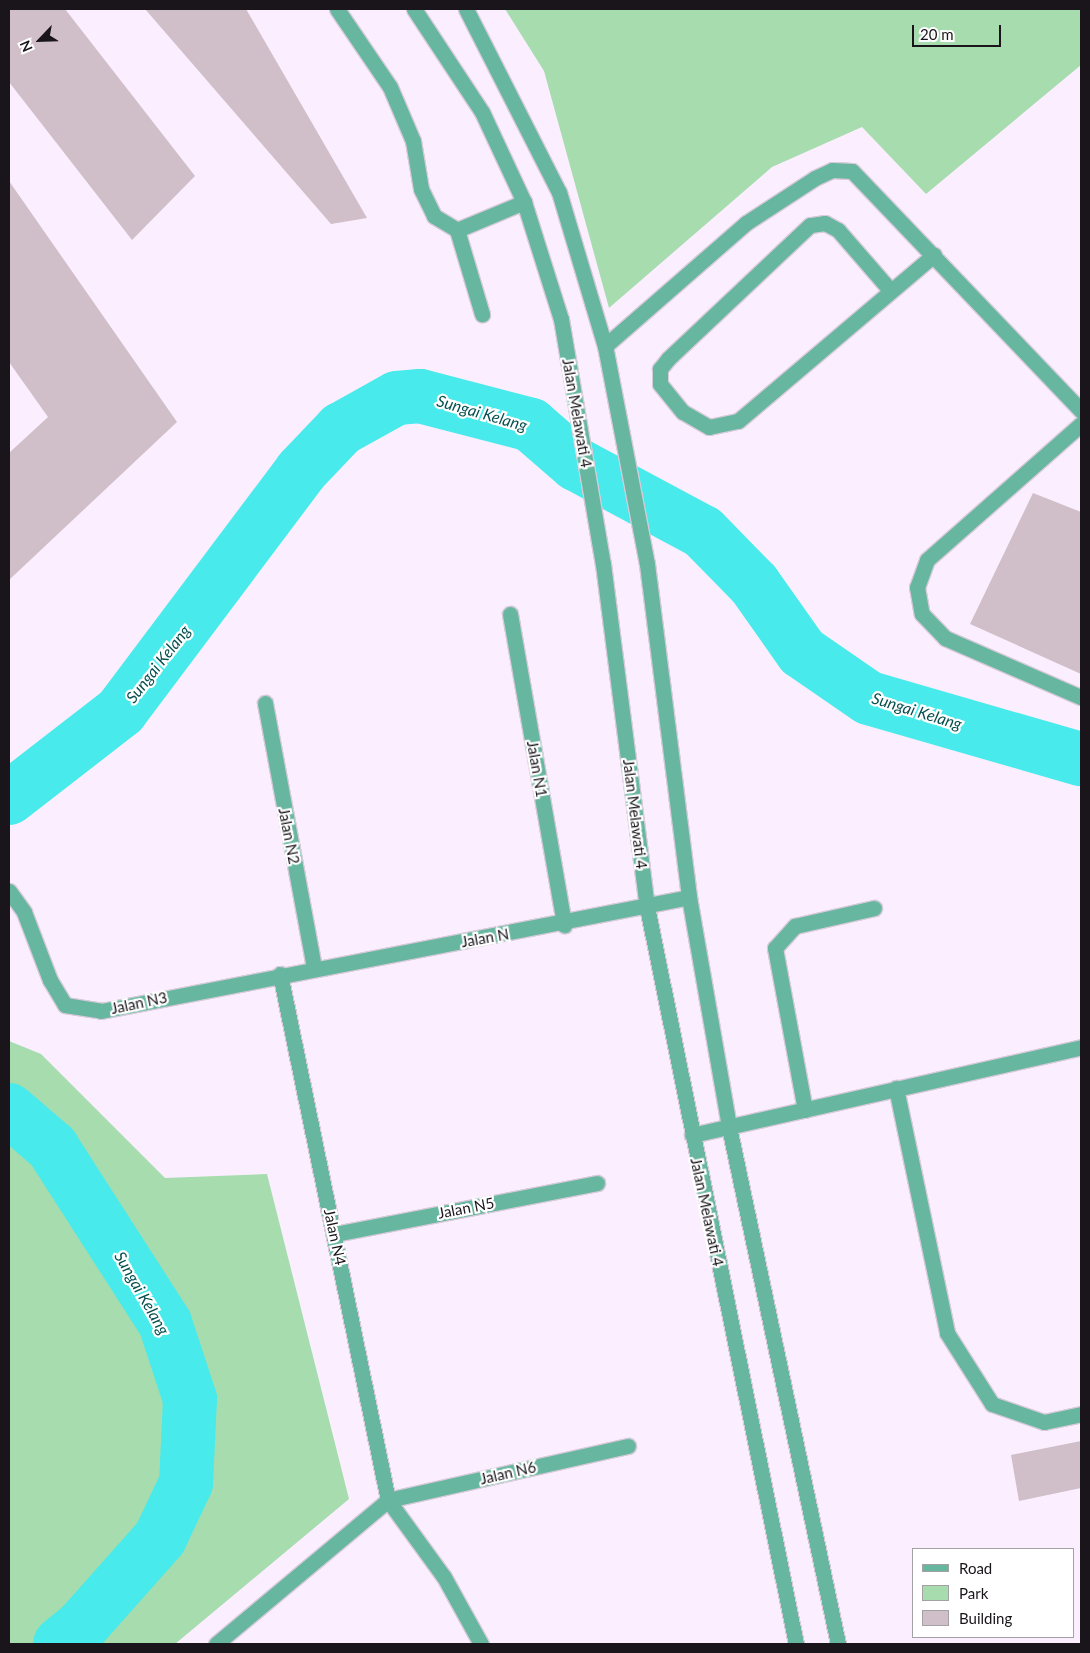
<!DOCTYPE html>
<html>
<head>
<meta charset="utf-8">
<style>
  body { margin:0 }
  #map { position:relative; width:1090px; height:1653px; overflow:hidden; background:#fbeefe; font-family:Lato,sans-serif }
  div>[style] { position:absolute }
  .green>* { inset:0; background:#a7ddae }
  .river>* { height:54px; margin:-27px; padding:0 27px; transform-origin:27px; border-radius:27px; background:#48eaeb }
  .building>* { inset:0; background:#d0bfc9 }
  .roads { filter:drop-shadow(1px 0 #d7cbda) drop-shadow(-1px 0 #d7cbda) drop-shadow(0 1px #d7cbda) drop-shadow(0 -1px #d7cbda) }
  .service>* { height:15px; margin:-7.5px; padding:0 7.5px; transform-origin:7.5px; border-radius:7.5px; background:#67b69f }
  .minor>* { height:15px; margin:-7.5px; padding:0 7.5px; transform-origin:7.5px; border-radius:7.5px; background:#67b69f }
  .tertiary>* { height:15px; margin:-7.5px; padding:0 7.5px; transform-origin:7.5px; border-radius:7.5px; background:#67b69f }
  span { translate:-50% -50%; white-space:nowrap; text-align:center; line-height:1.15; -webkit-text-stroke:4.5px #fff; paint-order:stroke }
  .street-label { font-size:15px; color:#19151a }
  .water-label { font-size:16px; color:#075050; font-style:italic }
  .frame { position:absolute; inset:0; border:10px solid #19151a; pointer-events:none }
  .legend { position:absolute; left:912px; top:1548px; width:162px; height:90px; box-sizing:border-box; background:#fff; border:1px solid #a3a1a3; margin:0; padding:6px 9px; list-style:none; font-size:15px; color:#19151a }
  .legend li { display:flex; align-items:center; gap:10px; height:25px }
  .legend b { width:25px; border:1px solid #a3a1a3 }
  .north { position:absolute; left:15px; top:15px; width:50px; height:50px; -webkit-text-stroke:4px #fff; paint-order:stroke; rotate:246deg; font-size:14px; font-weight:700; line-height:20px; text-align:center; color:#19151a }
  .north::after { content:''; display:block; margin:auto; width:18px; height:22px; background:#19151a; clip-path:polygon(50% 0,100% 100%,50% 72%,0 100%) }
  .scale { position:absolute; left:912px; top:25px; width:89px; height:22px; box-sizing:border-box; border:2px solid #19151a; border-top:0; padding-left:6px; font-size:15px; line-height:18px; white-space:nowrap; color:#19151a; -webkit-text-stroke:4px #fff; paint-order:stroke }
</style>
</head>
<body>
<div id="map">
  <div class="green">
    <i style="clip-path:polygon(505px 9px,1081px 9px,1081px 65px,926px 194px,862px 127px,772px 167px,609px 308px,544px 71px)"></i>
    <i style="clip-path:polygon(9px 1041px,41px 1054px,165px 1178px,267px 1174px,349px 1499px,175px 1644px,9px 1644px)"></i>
  </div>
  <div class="river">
    <i style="left:9px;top:798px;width:142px;rotate:-37.8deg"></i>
    <i style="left:121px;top:711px;width:300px;rotate:-53.1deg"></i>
    <i style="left:301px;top:471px;width:58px;rotate:-46.4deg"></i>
    <i style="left:341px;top:429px;width:64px;rotate:-29deg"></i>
    <i style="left:397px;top:398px;width:23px;rotate:-5deg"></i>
    <i style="left:420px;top:396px;width:115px;rotate:14.6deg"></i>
    <i style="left:531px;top:425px;width:60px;rotate:40.9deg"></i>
    <i style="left:576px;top:464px;width:144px;rotate:28.2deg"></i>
    <i style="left:703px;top:532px;width:73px;rotate:45.6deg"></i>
    <i style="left:754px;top:584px;width:83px;rotate:54.8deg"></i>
    <i style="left:802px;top:652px;width:81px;rotate:34.5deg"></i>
    <i style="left:869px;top:698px;width:221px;rotate:16.1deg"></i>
    <i style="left:9px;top:1110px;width:57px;rotate:40.7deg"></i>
    <i style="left:52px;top:1147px;width:209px;rotate:57.3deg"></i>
    <i style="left:165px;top:1323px;width:80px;rotate:71.8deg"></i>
    <i style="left:190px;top:1399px;width:84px;rotate:92.7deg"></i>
    <i style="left:186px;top:1483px;width:61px;rotate:115.3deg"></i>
    <i style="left:160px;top:1538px;width:118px;rotate:131.6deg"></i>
    <i style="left:82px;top:1626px;width:28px;rotate:141deg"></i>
  </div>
  <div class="building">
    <i style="clip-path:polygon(9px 9px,65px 9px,195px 176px,132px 240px,9px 82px)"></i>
    <i style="clip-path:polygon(145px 9px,246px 9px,367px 218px,331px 224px)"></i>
    <i style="clip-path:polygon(9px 181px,177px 422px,9px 580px,9px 453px,48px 417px,9px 362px)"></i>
    <i style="clip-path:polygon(1033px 493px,1081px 512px,1081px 674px,970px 624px)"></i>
    <i style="clip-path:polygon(1081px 1441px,1081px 1488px,1019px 1501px,1011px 1455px)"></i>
  </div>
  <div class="roads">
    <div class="service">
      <i style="left:337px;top:9px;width:94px;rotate:55.8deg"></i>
      <i style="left:390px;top:87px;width:59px;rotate:66.9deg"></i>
      <i style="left:413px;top:141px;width:49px;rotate:80.5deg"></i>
      <i style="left:421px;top:189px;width:30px;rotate:64deg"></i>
      <i style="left:434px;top:216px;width:27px;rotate:31deg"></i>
      <i style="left:457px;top:230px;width:88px;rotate:73.4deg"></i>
      <i style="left:457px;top:230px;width:73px;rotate:-22.7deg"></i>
      <i style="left:890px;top:290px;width:79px;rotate:-130.9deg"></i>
      <i style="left:838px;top:230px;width:15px;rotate:-152deg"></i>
      <i style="left:825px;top:223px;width:15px;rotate:172deg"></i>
      <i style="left:810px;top:225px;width:195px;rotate:136.7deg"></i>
      <i style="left:668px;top:359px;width:13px;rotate:129deg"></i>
      <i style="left:660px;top:369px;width:15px;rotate:90deg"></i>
      <i style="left:660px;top:384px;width:36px;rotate:51deg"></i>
      <i style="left:683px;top:412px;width:30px;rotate:30deg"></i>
      <i style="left:709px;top:427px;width:30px;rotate:-12deg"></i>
      <i style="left:738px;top:421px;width:257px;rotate:-40.3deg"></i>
    </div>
    <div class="minor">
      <i style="left:605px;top:346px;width:187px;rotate:-41.1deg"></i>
      <i style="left:746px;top:223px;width:82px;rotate:-33.1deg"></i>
      <i style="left:815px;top:178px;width:19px;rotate:-25deg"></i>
      <i style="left:832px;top:170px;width:20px;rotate:3deg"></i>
      <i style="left:852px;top:171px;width:332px;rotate:46.3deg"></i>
      <i style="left:1081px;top:424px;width:205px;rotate:138.6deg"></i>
      <i style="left:927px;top:560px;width:29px;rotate:110deg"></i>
      <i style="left:917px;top:587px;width:27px;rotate:80deg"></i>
      <i style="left:922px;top:614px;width:33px;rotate:46deg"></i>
      <i style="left:945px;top:638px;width:148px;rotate:23.5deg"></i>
      <i style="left:510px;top:614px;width:316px;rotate:80.1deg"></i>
      <i style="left:265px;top:703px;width:269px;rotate:79.5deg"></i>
      <i style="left:9px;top:891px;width:26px;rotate:54deg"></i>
      <i style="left:24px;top:912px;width:73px;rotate:69.1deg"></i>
      <i style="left:50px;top:980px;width:29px;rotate:59deg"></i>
      <i style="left:65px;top:1005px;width:36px;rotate:9deg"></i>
      <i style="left:101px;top:1011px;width:599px;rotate:-10.97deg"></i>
      <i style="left:280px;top:974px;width:537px;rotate:78.4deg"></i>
      <i style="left:388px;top:1500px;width:95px;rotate:54deg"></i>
      <i style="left:444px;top:1577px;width:77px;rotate:61.1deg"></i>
      <i style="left:896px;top:1088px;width:250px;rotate:78.2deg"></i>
      <i style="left:947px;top:1333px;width:84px;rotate:57.6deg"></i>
      <i style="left:992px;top:1404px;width:55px;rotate:19.1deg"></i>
      <i style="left:1044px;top:1422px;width:38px;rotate:-12deg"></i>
      <i style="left:805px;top:1110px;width:165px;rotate:-100.5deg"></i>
      <i style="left:775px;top:948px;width:30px;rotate:-48deg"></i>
      <i style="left:795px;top:926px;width:81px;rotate:-12.8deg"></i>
      <i style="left:692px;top:1135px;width:399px;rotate:-12.7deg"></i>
      <i style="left:335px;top:1234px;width:267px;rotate:-11deg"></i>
      <i style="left:216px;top:1644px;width:224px;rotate:-39.9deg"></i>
      <i style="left:388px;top:1500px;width:246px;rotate:-12.7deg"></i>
    </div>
    <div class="tertiary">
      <i style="left:414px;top:9px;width:123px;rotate:56.6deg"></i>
      <i style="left:482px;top:112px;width:99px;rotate:65deg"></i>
      <i style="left:524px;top:202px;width:123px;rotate:72.5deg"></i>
      <i style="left:561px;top:319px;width:249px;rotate:80.3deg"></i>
      <i style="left:603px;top:564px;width:346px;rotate:82.7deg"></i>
      <i style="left:647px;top:907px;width:752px;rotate:78.57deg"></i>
      <i style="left:466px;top:9px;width:205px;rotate:63.1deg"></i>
      <i style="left:559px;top:192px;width:161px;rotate:73.4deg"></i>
      <i style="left:605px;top:346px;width:222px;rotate:79.1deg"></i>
      <i style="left:647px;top:564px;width:336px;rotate:82.8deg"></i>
      <i style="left:689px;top:897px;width:233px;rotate:80.1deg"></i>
      <i style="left:729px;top:1127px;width:528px;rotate:78.09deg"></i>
    </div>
  </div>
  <div class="street-label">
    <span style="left:577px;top:413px;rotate:80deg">Jalan Melawati 4</span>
    <span style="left:537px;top:769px;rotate:80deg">Jalan N1</span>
    <span style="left:635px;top:814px;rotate:83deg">Jalan Melawati 4</span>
    <span style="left:289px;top:836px;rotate:79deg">Jalan N2</span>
    <span style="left:485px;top:938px;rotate:-10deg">Jalan N</span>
    <span style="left:139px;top:1003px;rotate:-12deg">Jalan N3</span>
    <span style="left:466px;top:1208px;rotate:-11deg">Jalan N5</span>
    <span style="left:707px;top:1212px;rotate:78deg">Jalan Melawati 4</span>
    <span style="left:335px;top:1237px;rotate:78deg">Jalan N4</span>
    <span style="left:508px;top:1473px;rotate:-13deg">Jalan N6</span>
  </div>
  <div class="water-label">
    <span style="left:482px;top:413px;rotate:16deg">Sungai Kelang</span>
    <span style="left:158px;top:664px;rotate:-52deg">Sungai Kelang</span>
    <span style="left:917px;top:711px;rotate:17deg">Sungai Kelang</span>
    <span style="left:142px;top:1293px;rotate:60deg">Sungai Kelang</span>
  </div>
  <div class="frame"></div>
  <ul class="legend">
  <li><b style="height:6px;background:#67b69f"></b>Road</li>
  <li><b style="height:14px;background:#a7ddae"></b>Park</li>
  <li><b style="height:14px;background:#d0bfc9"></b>Building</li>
  </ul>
  <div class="north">N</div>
  <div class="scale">20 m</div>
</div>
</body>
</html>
